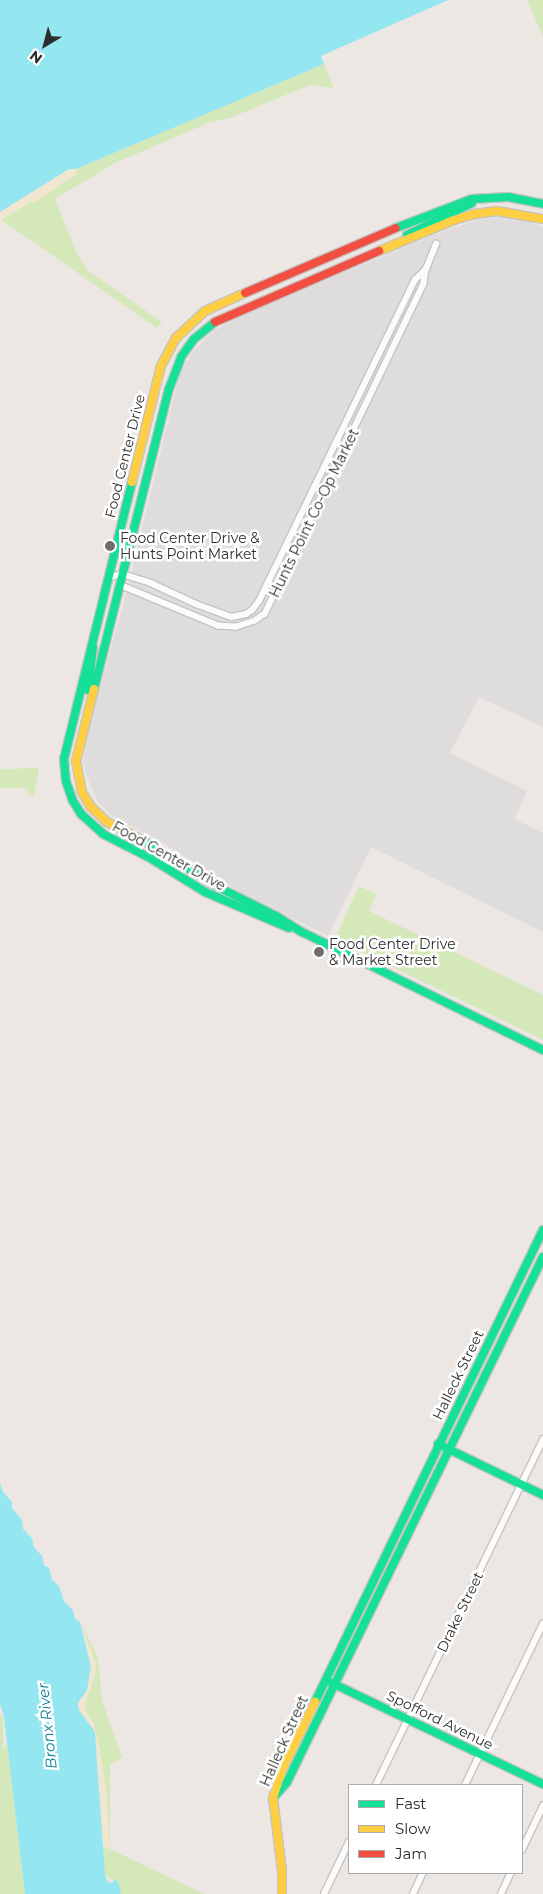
<!DOCTYPE html>
<html>
<head>
<meta charset="utf-8">
<style>
  body { margin:0 }
  #map { position:relative; width:543px; height:1894px; overflow:hidden; background:#ece7e2; font-family:Montserrat,sans-serif }
  div>[style] { position:absolute }
  .industrial>* { inset:0; background:#dfdcde }
  .green>* { inset:0; background:#d4e8ba }
  .sand>* { inset:0; background:#f1e6d0 }
  .water>* { inset:0; background:#94e7f0 }
  .roads { filter:drop-shadow(1px 0 #c5c4c3) drop-shadow(-1px 0 #c5c4c3) drop-shadow(0 1px #c5c4c3) drop-shadow(0 -1px #c5c4c3) }
  .street>* { height:5.5px; margin:-2.75px; padding:0 2.75px; transform-origin:2.75px; border-radius:2.75px; background:#fcfbfb }
  .fast>* { height:8px; margin:-4px; padding:0 4px; transform-origin:4px; border-radius:4px; background:#16e098 }
  .slow>* { height:8px; margin:-4px; padding:0 4px; transform-origin:4px; border-radius:4px; background:#ffcf43 }
  .jam>* { height:8px; margin:-4px; padding:0 4px; transform-origin:4px; border-radius:4px; background:#f24e42 }
  .dots>* { width:14px; height:14px; translate:-50% -50%; box-sizing:border-box; border:2px solid #fff; border-radius:50% }
  span { translate:-50% -50%; white-space:nowrap; text-align:center; line-height:1.15; -webkit-text-stroke:5px #fff; paint-order:stroke }
  .street-label { font-size:14px; color:#2d2d2d }
  .poi-label { font-size:14px; color:#2d2d2d }
  .left { translate:0 -50%; text-align:left }
  .water-label { font-size:15px; color:#077e99; font-style:italic }
  .legend { position:absolute; left:348px; top:1784px; width:175px; height:90px; box-sizing:border-box; background:#fff; border:1px solid #ababab; margin:0; padding:6px 9px; list-style:none; font-size:15px; color:#2d2d2d }
  .legend li { display:flex; align-items:center; gap:10px; height:25px }
  .legend b { width:25px; border:1px solid #ababab }
  .north { position:absolute; left:20px; top:20px; width:50px; height:50px; -webkit-text-stroke:4px #fff; paint-order:stroke; rotate:217deg; font-size:14px; font-weight:700; line-height:20px; text-align:center; color:#2d2d2d }
  .north::after { content:''; display:block; margin:auto; width:18px; height:22px; background:#2d2d2d; clip-path:polygon(50% 0,100% 100%,50% 72%,0 100%) }
</style>
</head>
<body>
<div id="map">
  <div class="industrial">
    <i style="clip-path:polygon(497px 217px,521px 219px,543px 227px,543px 727px,479px 697px,450px 753px,527px 791px,514px 819px,543px 833px,543px 932px,371px 847px,328px 936px,240px 892px,160px 841px,112px 816px,98px 802px,86px 775px,83px 760px,85px 741px,126px 594px,174px 397px,180px 373px,193px 352px,211px 333px,233px 320px,438px 233px,480px 219px)"></i>
  </div>
  <div class="green">
    <i style="clip-path:polygon(527px 0,543px 0,543px 36px)"></i>
    <i style="clip-path:polygon(324px 64px,334px 88px,310px 85px,230px 118px,208px 123px,115px 163px,55px 199px,76px 251px,87px 270px,162px 322px,157px 328px,0 219px,69px 170px,76px 169px)"></i>
    <i style="clip-path:polygon(39px 768px,34px 796px,29px 795px,27px 788px,0 788px,0 769px)"></i>
    <i style="clip-path:polygon(359px 886px,376px 894px,369px 911px,543px 995px,543px 1040px,335px 939px)"></i>
    <i style="clip-path:polygon(80px 1622px,98px 1657px,102px 1701px,122px 1757px,110px 1765px,110px 1849px,204px 1894px,121px 1894px,119px 1884px,105px 1875px,103px 1846px,110px 1849px,106px 1790px,98px 1741px,94px 1724px,87px 1714px,85px 1703px,95px 1675px,96px 1664px)"></i>
    <i style="clip-path:polygon(0 1713px,3px 1721px,3px 1751px,7px 1743px,25px 1894px,0 1894px)"></i>
  </div>
  <div class="sand">
    <i style="clip-path:polygon(69px 169px,76px 169px,77px 174px,34px 203px,32px 201px,0 221px,0 212px)"></i>
    <i style="clip-path:polygon(80px 1622px,96px 1664px,95px 1675px,85px 1703px,87px 1714px,94px 1724px,98px 1741px,106px 1790px,110px 1849px,103px 1846px,95px 1732px,79px 1710px,78px 1703px,87px 1690px,91px 1667px)"></i>
  </div>
  <div class="water">
    <i style="clip-path:polygon(0 0,448px 0,321px 56px,324px 64px,76px 169px,69px 169px,0 212px)"></i>
    <i style="clip-path:polygon(0 1483px,3px 1492px,12px 1502px,12px 1508px,22px 1520px,23px 1529px,32px 1538px,34px 1547px,42px 1556px,44px 1565px,49px 1568px,52px 1580px,59px 1586px,64px 1601px,73px 1610px,75px 1619px,80px 1622px,91px 1667px,87px 1690px,78px 1703px,79px 1710px,95px 1732px,105px 1875px,108px 1882px,112px 1883px,115px 1879px,119px 1884px,121px 1894px,25px 1894px,4px 1717px,0 1704px)"></i>
  </div>
  <div class="roads">
    <div class="street">
      <i style="left:426px;top:269px;width:27px;rotate:-68deg"></i>
      <i style="left:108px;top:578px;width:15px;rotate:-16deg"></i>
      <i style="left:122px;top:574px;width:30px;rotate:17deg"></i>
      <i style="left:151px;top:583px;width:50px;rotate:25deg"></i>
      <i style="left:196px;top:604px;width:37px;rotate:20deg"></i>
      <i style="left:231px;top:617px;width:15px;rotate:-11deg"></i>
      <i style="left:246px;top:614px;width:7px;rotate:-34deg"></i>
      <i style="left:252px;top:610px;width:11px;rotate:-52deg"></i>
      <i style="left:259px;top:601px;width:357px;rotate:-64.1deg"></i>
      <i style="left:415px;top:280px;width:16px;rotate:-45deg"></i>
      <i style="left:426px;top:269px;width:15px;rotate:98deg"></i>
      <i style="left:424px;top:284px;width:366px;rotate:115.7deg"></i>
      <i style="left:265px;top:614px;width:12px;rotate:145deg"></i>
      <i style="left:255px;top:621px;width:20px;rotate:162deg"></i>
      <i style="left:236px;top:627px;width:18px;rotate:-177deg"></i>
      <i style="left:218px;top:626px;width:107px;rotate:-157.5deg"></i>
      <i style="left:376px;top:1785px;width:384px;rotate:-64.2deg"></i>
      <i style="left:465px;top:1785px;width:179px;rotate:-64.2deg"></i>
      <i style="left:522px;top:1850px;width:49px;rotate:-64.5deg"></i>
      <i style="left:324px;top:1894px;width:58px;rotate:-64.3deg"></i>
      <i style="left:413px;top:1894px;width:23px;rotate:-65deg"></i>
      <i style="left:501px;top:1894px;width:23px;rotate:-65deg"></i>
    </div>
    <div class="fast">
      <i style="left:396px;top:228px;width:81px;rotate:-20.9deg"></i>
      <i style="left:472px;top:199px;width:36px;rotate:-3deg"></i>
      <i style="left:508px;top:197px;width:36px;rotate:11deg"></i>
      <i style="left:407px;top:235px;width:72px;rotate:-26.2deg"></i>
      <i style="left:132px;top:482px;width:285px;rotate:103.8deg"></i>
      <i style="left:64px;top:759px;width:22px;rotate:85deg"></i>
      <i style="left:66px;top:781px;width:21px;rotate:71deg"></i>
      <i style="left:73px;top:801px;width:15px;rotate:58deg"></i>
      <i style="left:81px;top:814px;width:30px;rotate:42deg"></i>
      <i style="left:103px;top:834px;width:55px;rotate:27deg"></i>
      <i style="left:152px;top:859px;width:62px;rotate:31.9deg"></i>
      <i style="left:205px;top:892px;width:91px;rotate:23.2deg"></i>
      <i style="left:94px;top:689px;width:309px;rotate:-76deg"></i>
      <i style="left:169px;top:389px;width:34px;rotate:-69deg"></i>
      <i style="left:181px;top:357px;width:22px;rotate:-54deg"></i>
      <i style="left:194px;top:339px;width:27px;rotate:-39deg"></i>
      <i style="left:88px;top:690px;width:43px;rotate:-83.4deg"></i>
      <i style="left:141px;top:839px;width:91px;rotate:31.9deg"></i>
      <i style="left:218px;top:887px;width:65px;rotate:26.6deg"></i>
      <i style="left:276px;top:916px;width:31px;rotate:32deg"></i>
      <i style="left:302px;top:932px;width:268px;rotate:26.1deg"></i>
      <i style="left:438px;top:1444px;width:117px;rotate:25.9deg"></i>
      <i style="left:332px;top:1683px;width:234px;rotate:25.6deg"></i>
      <i style="left:315px;top:1702px;width:524px;rotate:-64.22deg"></i>
      <i style="left:275px;top:1796px;width:18px;rotate:-49deg"></i>
      <i style="left:287px;top:1782px;width:584px;rotate:-64.01deg"></i>
    </div>
    <div class="slow">
      <i style="left:379px;top:251px;width:81px;rotate:-22.5deg"></i>
      <i style="left:454px;top:220px;width:22px;rotate:-16deg"></i>
      <i style="left:475px;top:214px;width:22px;rotate:-8deg"></i>
      <i style="left:497px;top:211px;width:47px;rotate:9.9deg"></i>
      <i style="left:132px;top:482px;width:120px;rotate:-76deg"></i>
      <i style="left:161px;top:366px;width:32px;rotate:-62deg"></i>
      <i style="left:176px;top:338px;width:40px;rotate:-43deg"></i>
      <i style="left:205px;top:311px;width:44px;rotate:-24.2deg"></i>
      <i style="left:94px;top:689px;width:74px;rotate:104deg"></i>
      <i style="left:76px;top:761px;width:32px;rotate:79deg"></i>
      <i style="left:82px;top:792px;width:17px;rotate:59deg"></i>
      <i style="left:91px;top:807px;width:22px;rotate:43deg"></i>
      <i style="left:107px;top:822px;width:38px;rotate:27deg"></i>
      <i style="left:282px;top:1894px;width:23px;rotate:-90deg"></i>
      <i style="left:282px;top:1871px;width:74px;rotate:-97deg"></i>
      <i style="left:273px;top:1798px;width:29px;rotate:-72deg"></i>
      <i style="left:282px;top:1770px;width:76px;rotate:-64.1deg"></i>
    </div>
    <div class="jam">
      <i style="left:245px;top:293px;width:164px;rotate:-23.3deg"></i>
      <i style="left:215px;top:322px;width:179px;rotate:-23.4deg"></i>
    </div>
  </div>
  <div class="dots">
    <i style="left:110px;top:546px;background:#706e6c"></i>
    <i style="left:319px;top:952px;background:#706e6c"></i>
  </div>
  <div class="street-label">
    <span style="left:125px;top:456px;rotate:-76deg">Food Center Drive</span>
    <span style="left:314px;top:513px;rotate:-64deg">Hunts Point Co-Op Market</span>
    <span style="left:169px;top:856px;rotate:29deg">Food Center Drive</span>
    <span style="left:458px;top:1375px;rotate:-64deg">Halleck Street</span>
    <span style="left:460px;top:1612px;rotate:-64deg">Drake Street</span>
    <span style="left:440px;top:1720px;rotate:26deg">Spofford Avenue</span>
    <span style="left:284px;top:1741px;rotate:-66deg">Halleck Street</span>
  </div>
  <div class="poi-label">
    <span class="left" style="left:120px;top:546px">Food Center Drive &amp;<br>Hunts Point Market</span>
    <span class="left" style="left:329px;top:952px">Food Center Drive<br>&amp; Market Street</span>
  </div>
  <div class="water-label">
    <span style="left:47px;top:1726px;rotate:-96deg">Bronx River</span>
  </div>
  <ul class="legend">
  <li><b style="height:6px;background:#16e098"></b>Fast</li>
  <li><b style="height:6px;background:#ffcf43"></b>Slow</li>
  <li><b style="height:6px;background:#f24e42"></b>Jam</li>
  </ul>
  <div class="north">N</div>
</div>
</body>
</html>
